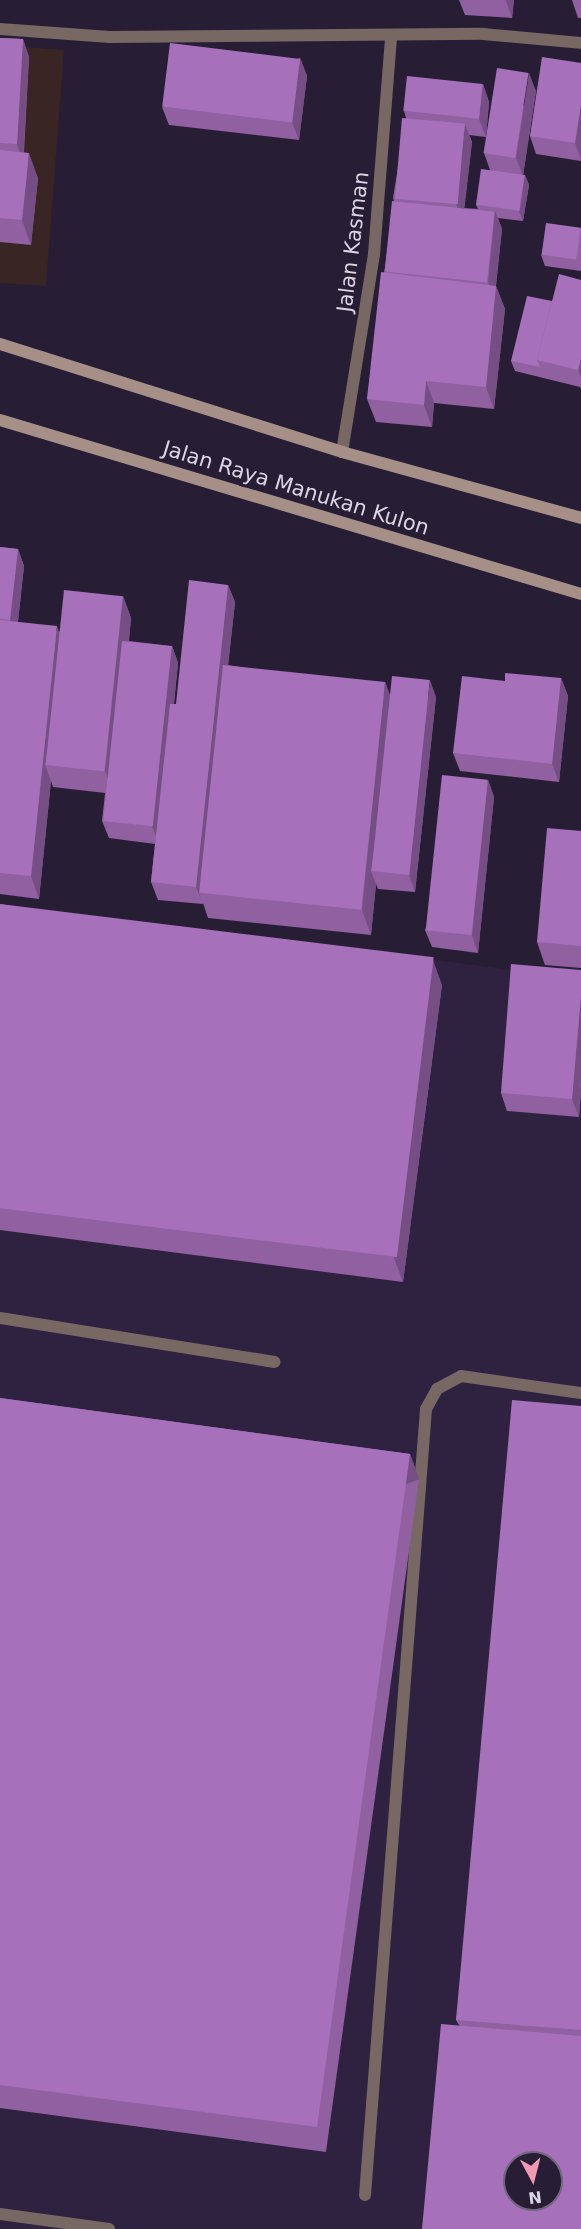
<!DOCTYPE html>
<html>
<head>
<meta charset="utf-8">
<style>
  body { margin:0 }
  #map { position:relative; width:581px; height:2229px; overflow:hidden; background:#271e35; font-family:"DejaVu Sans",sans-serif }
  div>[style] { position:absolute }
  .built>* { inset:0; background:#2e2240 }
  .education>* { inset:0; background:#382524 }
  .lane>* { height:12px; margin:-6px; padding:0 6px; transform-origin:6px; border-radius:6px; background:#776863 }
  .street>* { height:12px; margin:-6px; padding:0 6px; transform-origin:6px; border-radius:6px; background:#776863 }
  .secondary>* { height:12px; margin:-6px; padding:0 6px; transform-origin:6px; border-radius:6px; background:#a68f87 }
  .wall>* { inset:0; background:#9060a1 }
  .shaded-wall>* { inset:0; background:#754e83; transform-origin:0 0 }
  .building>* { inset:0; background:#a770bb; transform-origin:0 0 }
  span { translate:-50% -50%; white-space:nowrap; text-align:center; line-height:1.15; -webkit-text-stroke:6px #271e35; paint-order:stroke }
  .street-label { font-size:21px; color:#dad5e5 }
  .north { position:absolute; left:503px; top:2151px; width:60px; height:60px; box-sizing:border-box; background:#271e35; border:2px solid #6f677b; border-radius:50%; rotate:173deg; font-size:16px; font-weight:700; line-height:24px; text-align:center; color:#dad5e5 }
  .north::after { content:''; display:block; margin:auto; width:21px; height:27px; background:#f19ab1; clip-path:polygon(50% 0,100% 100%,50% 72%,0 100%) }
</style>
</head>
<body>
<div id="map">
  <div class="built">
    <i style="clip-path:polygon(evenodd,0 904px,581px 979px,581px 2229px,0 2229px,0 904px,515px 2163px,551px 2163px,551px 2199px,515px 2199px,515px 2163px)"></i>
  </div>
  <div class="education">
    <i style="clip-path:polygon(0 45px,64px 50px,46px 286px,0 283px)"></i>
  </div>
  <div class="lane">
    <i style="left:0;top:1318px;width:278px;rotate:9.1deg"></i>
    <i style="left:365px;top:2195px;width:788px;rotate:-85.56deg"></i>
    <i style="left:426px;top:1409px;width:23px;rotate:-61deg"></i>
    <i style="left:437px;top:1389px;width:27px;rotate:-28deg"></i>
    <i style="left:461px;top:1376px;width:121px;rotate:8.1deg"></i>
    <i style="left:0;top:2214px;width:110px;rotate:7.8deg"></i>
  </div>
  <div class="street">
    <i style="left:0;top:29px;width:110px;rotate:4.2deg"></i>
    <i style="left:110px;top:37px;width:373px;rotate:-0.5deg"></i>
    <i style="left:483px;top:34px;width:98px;rotate:5.2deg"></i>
    <i style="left:342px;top:452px;width:201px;rotate:-80.8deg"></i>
    <i style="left:374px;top:254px;width:219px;rotate:-85.5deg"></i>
  </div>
  <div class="secondary">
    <i style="left:0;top:344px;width:359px;rotate:17.5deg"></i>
    <i style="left:342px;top:452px;width:248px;rotate:15.4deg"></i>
    <i style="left:0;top:420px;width:606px;rotate:16.67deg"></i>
  </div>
  <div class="wall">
    <i style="clip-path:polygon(459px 0,514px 0,512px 18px,465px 15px)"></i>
    <i style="clip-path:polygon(572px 0,581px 0,581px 18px,578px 18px)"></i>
    <i style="clip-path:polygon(0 38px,23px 39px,29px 57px,24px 152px,38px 178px,31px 245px,0 242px)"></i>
    <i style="clip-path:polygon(300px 58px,307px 76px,299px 140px,169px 125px,162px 107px)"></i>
    <i style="clip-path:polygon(581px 63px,581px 161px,536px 154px,530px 136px)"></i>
    <i style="clip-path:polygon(483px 84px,489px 102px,486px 137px,469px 135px,472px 142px,464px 208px,478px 209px,476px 205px,490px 170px,484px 153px,536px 91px,523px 175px,525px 175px,529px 185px,523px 221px,498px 218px,502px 229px,496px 286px,505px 309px,494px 409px,434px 403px,432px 427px,376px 422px,367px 399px,394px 201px,393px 198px,406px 118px,404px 111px)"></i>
    <i style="clip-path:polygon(581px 228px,581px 271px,545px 266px,541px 255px)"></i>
    <i style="clip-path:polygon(581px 280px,581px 389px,580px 387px,515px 371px,511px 361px,552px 301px)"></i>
    <i style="clip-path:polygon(0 547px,18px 549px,24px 566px,18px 622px,59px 632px,123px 596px,131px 618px,129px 641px,172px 646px,178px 663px,174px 704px,176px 704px,228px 585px,235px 602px,228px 665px,390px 694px,436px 697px,415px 892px,378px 889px,376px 884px,371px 935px,208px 918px,203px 903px,203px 904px,158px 900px,151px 882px,155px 844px,109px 838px,102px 821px,105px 793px,53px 787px,51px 781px,39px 899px,0 894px)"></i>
    <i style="clip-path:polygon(561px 678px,568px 696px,559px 782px,460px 771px,453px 753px,505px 681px)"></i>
    <i style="clip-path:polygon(488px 780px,494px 797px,478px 953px,432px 947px,425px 930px)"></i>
    <i style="clip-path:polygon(581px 831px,581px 968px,545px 965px,537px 942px)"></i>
    <i style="clip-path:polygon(0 904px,442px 985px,403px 1282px,0 1230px)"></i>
    <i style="clip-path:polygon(581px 970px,581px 1092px,579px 1117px,507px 1111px,501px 1093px)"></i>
    <i style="clip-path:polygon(0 1398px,410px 1454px,419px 1479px,326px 2152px,0 2108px)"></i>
    <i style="clip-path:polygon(581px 1406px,581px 2229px,459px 2025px,456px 2020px)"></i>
  </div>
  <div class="shaded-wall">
    <i style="clip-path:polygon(506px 0,514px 0,512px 18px,506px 1px)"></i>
    <i style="clip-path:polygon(23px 39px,29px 57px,23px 161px,17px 144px)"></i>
    <i style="clip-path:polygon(300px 58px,307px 76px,299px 140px,292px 122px)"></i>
    <i style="clip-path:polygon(529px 73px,536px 91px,523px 176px,516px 158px)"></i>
    <i style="clip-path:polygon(483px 84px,489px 102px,486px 137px,479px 119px)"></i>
    <i style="clip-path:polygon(581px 104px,581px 159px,575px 143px)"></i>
    <i style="clip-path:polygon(465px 124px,472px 142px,463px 222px,456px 204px)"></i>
    <i style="clip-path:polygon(29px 153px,38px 178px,31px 245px,22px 220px)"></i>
    <i style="clip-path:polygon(525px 175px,529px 185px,523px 221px,519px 211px)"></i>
    <i style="clip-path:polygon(495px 211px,502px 229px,494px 300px,488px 282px)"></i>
    <i style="clip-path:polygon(496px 286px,505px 309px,494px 409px,486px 387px)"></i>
    <i style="clip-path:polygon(581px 359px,581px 378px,578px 370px)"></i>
    <i style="clip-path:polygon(426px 381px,434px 403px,432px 427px,424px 405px)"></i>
    <i style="clip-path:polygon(18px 549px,24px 566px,16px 638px,10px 620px)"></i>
    <i style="clip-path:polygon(228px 585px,235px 602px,204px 893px,199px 893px,203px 904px,196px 887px)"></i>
    <i style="clip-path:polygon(123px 596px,131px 618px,113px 793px,105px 771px)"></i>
    <i style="clip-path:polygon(57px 626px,65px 648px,45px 765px,51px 781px,39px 899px,31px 876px)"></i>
    <i style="clip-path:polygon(172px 646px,178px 663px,159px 844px,152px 826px)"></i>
    <i style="clip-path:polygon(561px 678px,568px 696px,559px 782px,552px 764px)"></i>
    <i style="clip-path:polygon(430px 680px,436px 697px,415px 892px,409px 875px)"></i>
    <i style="clip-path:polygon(385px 681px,394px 706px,371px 871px,376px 884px,371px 935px,362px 910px)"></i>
    <i style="clip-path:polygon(488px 780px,494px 797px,478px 953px,472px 935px)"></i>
    <i style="clip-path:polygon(433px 960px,442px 985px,403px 1282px,394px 1258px)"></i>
    <i style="clip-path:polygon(581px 995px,581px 1084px,580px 1084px,581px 1092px,579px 1117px,572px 1099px)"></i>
    <i style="left:410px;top:1454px;width:27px;height:679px;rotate:70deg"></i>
  </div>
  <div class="building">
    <i style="clip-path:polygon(0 38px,23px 39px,17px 144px,0 143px)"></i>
    <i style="left:170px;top:43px;width:131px;height:64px;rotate:7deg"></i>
    <i style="clip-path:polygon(542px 57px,581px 63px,581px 104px,575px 143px,530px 136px)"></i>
    <i style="left:497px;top:68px;width:32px;height:86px;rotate:9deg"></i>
    <i style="left:407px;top:76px;width:76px;height:35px;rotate:6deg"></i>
    <i style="left:402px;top:118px;width:63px;height:81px;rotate:5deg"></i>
    <i style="clip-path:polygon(0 150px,29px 153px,22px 220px,0 218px)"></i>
    <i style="left:481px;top:169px;width:44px;height:36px;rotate:8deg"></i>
    <i style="left:392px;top:201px;width:103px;height:71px;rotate:6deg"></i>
    <i style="left:546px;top:223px;width:35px;height:32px;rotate:8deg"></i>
    <i style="clip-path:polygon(381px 272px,496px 286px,486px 387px,426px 381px,424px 405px,367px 399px)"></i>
    <i style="clip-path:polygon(559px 274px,581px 280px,581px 359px,578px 370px,537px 360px)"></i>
    <i style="clip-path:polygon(527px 296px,552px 301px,537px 360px,540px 367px,511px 361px)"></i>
    <i style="clip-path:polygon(0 547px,18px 549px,10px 620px,0 619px)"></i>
    <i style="clip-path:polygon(189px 580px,228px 585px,196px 887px,151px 882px,170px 704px,176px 704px)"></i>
    <i style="left:64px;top:590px;width:59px;height:176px;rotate:6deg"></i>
    <i style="clip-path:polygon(0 620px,57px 626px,31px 876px,0 873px)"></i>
    <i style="left:122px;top:641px;width:50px;height:181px;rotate:6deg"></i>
    <i style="left:223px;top:665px;width:163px;height:229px;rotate:6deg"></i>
    <i style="clip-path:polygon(505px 673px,561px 678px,552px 764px,453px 753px,462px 676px,505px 681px)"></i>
    <i style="left:392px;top:676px;width:38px;height:196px;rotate:6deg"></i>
    <i style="left:442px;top:775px;width:46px;height:156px;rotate:6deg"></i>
    <i style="clip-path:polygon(547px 828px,581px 831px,581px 946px,537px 942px)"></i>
    <i style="left:0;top:904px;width:437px;height:302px;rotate:7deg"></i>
    <i style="clip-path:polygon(511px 964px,581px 970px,581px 995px,572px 1099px,501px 1093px)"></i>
    <i style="clip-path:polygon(0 1398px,410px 1454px,317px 2127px,0 2085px)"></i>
    <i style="clip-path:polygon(512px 1400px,581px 1406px,581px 2030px,456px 2020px)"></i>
    <i style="clip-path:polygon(evenodd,441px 2024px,581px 2036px,581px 2229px,422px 2229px,441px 2024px,515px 2163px,551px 2163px,551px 2199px,515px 2199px,515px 2163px)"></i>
  </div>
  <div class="street-label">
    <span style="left:353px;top:242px;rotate:-83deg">Jalan Kasman</span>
    <span style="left:296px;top:488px;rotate:17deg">Jalan Raya Manukan Kulon</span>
  </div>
  <div class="north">N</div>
</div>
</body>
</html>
